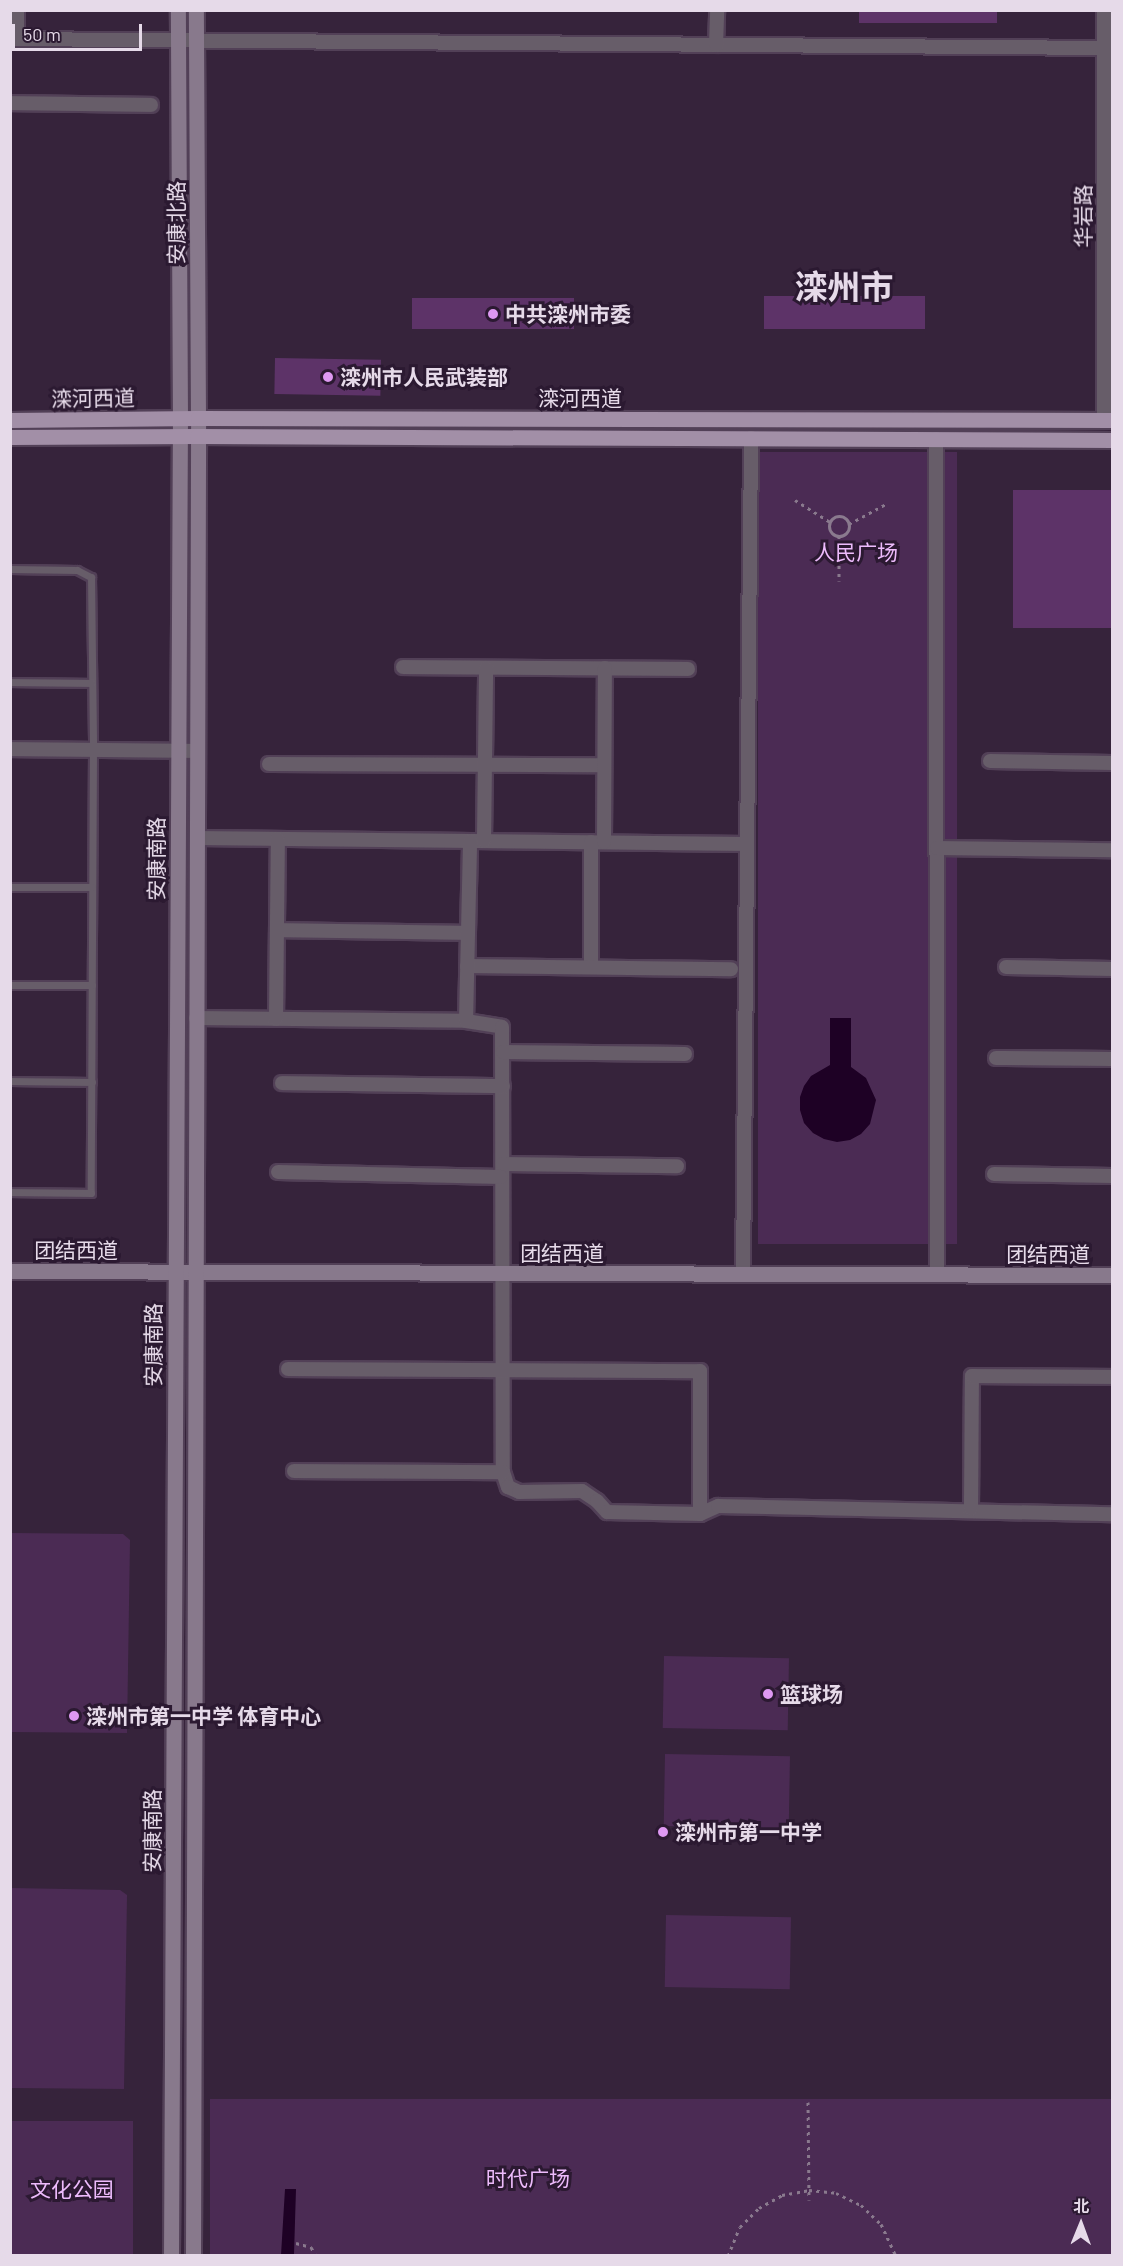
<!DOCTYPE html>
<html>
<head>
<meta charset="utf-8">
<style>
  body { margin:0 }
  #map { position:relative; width:1123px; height:2266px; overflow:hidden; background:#36233b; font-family:Barlow,"Noto Sans SC",sans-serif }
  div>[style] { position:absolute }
  .green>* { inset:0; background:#4b2b54; transform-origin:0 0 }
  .water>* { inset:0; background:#1e0125 }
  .building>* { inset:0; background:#5d3368; transform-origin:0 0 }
  .path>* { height:3px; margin-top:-1.5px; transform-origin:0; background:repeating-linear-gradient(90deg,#8a7a8e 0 3px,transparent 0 7.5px) }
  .path>.ring { margin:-1.5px; padding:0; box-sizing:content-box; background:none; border:3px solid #8a7a8e; border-radius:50% }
  .roads { filter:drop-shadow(2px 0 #524057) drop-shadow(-2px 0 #524057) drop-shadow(0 2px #524057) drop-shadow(0 -2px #524057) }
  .lane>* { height:7px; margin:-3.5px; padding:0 3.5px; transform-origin:3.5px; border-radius:3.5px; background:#675d69 }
  .street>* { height:14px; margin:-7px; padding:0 7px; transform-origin:7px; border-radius:7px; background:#675d69 }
  .secondary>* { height:15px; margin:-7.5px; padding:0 7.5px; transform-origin:7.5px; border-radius:7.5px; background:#88798c }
  .primary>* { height:15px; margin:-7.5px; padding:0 7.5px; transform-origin:7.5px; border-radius:7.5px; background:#a28fa7 }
  .dots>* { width:16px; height:16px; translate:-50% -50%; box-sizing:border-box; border:3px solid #2b1931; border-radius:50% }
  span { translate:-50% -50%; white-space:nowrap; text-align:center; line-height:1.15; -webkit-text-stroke:6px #2b1931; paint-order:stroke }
  .street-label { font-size:21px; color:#e6dae9 }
  .poi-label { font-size:21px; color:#e6dae9; font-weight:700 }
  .left { translate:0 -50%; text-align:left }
  .park-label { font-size:21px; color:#edbbfc }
  .town-label { font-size:33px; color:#e6dae9; font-weight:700 }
  .frame { position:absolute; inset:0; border:12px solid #e6dae9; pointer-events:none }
  .north { position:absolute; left:1051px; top:2194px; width:60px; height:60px; -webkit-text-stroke:4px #2b1931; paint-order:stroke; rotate:1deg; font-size:16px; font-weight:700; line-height:24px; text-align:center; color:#e6dae9 }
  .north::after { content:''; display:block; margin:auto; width:21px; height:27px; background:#e6dae9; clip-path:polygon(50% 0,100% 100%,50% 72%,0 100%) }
  .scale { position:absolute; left:12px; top:24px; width:130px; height:27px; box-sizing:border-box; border:3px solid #e6dae9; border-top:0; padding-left:8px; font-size:18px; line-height:21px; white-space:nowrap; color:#e6dae9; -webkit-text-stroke:4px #2b1931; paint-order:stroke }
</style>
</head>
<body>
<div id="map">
  <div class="green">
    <i style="left:758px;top:452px;width:199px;height:792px"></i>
    <i style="clip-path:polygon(11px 1533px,123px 1534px,130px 1540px,127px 1733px,11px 1732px)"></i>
    <i style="left:664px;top:1656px;width:125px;height:72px;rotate:1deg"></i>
    <i style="left:665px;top:1754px;width:125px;height:72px;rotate:1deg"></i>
    <i style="clip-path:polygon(11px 1888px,120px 1890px,127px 1895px,124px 2089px,11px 2088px)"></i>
    <i style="left:666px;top:1915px;width:125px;height:72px;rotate:1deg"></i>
    <i style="left:210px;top:2099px;width:902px;height:157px"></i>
    <i style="left:11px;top:2121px;width:122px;height:134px"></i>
  </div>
  <div class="water">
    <i style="clip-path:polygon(830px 1018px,851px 1018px,851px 1067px,866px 1078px,876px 1100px,870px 1124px,861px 1134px,850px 1140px,837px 1142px,824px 1139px,813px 1133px,804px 1123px,800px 1110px,800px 1097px,804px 1086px,811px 1076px,830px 1065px)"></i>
    <i style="clip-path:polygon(285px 2189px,296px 2189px,294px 2254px,296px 2255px,281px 2255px)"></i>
  </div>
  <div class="building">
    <i style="left:859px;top:10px;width:138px;height:13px"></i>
    <i style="left:764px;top:296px;width:161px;height:33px"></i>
    <i style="left:412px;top:298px;width:162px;height:31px"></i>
    <i style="left:275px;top:358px;width:106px;height:36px;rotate:1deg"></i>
    <i style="left:1013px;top:490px;width:100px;height:138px"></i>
  </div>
  <div class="path">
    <i style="left:795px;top:500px;width:41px;rotate:32.2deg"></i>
    <i class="ring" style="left:829px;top:516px;width:17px;height:17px"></i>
    <i style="left:849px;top:524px;width:42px;rotate:-28.4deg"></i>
    <i style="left:839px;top:536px;width:45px;rotate:90deg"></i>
    <i style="left:808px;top:2102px;width:98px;rotate:89.4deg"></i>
    <i style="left:296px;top:2243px;width:16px;rotate:15deg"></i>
    <i style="left:311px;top:2247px;width:10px;rotate:61deg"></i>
    <i style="left:728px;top:2256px;width:31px;rotate:-68deg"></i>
    <i style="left:740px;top:2227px;width:27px;rotate:-45deg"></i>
    <i style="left:759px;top:2208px;width:26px;rotate:-29deg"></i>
    <i style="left:782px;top:2195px;width:27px;rotate:-10deg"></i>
    <i style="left:809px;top:2190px;width:27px;rotate:6deg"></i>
    <i style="left:836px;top:2193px;width:28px;rotate:26deg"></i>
    <i style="left:861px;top:2205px;width:28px;rotate:44deg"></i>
    <i style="left:881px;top:2224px;width:35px;rotate:65deg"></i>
  </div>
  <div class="roads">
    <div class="lane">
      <i style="left:10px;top:569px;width:67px;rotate:0.9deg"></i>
      <i style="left:77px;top:570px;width:16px;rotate:27deg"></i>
      <i style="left:91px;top:577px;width:173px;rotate:89.3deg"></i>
      <i style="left:93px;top:750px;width:443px;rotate:90.3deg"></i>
      <i style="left:91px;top:1193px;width:81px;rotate:-179.3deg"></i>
      <i style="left:10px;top:682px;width:82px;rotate:0.7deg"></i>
      <i style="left:10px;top:887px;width:82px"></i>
      <i style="left:10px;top:985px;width:82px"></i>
      <i style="left:10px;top:1081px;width:82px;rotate:0.7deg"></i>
    </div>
    <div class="street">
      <i style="left:1104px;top:10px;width:411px;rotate:90deg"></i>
      <i style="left:10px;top:39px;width:1102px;rotate:0.47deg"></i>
      <i style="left:17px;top:39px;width:29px;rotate:-90deg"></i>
      <i style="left:716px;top:45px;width:35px;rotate:-88deg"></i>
      <i style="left:10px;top:103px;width:141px;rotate:0.8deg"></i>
      <i style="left:936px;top:439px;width:835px;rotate:89.93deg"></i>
      <i style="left:403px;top:667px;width:285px;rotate:0.4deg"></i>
      <i style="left:10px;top:749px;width:186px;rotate:0.6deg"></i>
      <i style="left:990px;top:761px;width:122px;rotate:0.9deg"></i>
      <i style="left:269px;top:764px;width:335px;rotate:0.2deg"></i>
      <i style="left:197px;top:838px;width:550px;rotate:0.63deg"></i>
      <i style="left:484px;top:841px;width:173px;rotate:-89.3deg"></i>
      <i style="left:591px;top:842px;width:125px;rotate:90deg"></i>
      <i style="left:604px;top:842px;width:174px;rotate:-89.7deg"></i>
      <i style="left:937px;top:848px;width:175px;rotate:0.7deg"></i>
      <i style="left:277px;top:930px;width:191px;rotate:0.9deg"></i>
      <i style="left:467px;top:966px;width:264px;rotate:0.7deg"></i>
      <i style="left:1006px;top:967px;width:106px;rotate:1.1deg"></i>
      <i style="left:196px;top:1018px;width:270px;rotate:0.6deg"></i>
      <i style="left:466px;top:1021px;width:36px;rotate:9deg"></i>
      <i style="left:502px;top:1027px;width:445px;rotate:89.9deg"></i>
      <i style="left:503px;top:1472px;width:16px;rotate:72deg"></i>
      <i style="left:508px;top:1487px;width:12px;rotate:24deg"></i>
      <i style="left:519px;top:1492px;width:63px;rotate:-0.9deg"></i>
      <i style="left:582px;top:1491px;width:18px;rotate:34deg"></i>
      <i style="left:597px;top:1501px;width:15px;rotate:48deg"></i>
      <i style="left:607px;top:1512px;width:93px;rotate:1.2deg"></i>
      <i style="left:700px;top:1514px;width:20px;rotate:-24deg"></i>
      <i style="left:718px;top:1506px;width:394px;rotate:1.2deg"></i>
      <i style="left:276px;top:1019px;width:180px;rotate:-89.4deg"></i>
      <i style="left:466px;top:1021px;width:180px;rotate:-88.7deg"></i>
      <i style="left:503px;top:1052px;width:182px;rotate:0.6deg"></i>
      <i style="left:996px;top:1058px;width:116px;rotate:0.5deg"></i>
      <i style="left:282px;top:1083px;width:221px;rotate:0.8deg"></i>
      <i style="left:503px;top:1164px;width:174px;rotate:0.7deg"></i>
      <i style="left:278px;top:1172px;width:223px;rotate:1.3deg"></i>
      <i style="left:994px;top:1174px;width:118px;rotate:1deg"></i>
      <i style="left:743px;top:1274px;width:836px;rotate:-89.45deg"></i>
      <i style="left:288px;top:1369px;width:412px;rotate:0.3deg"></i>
      <i style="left:700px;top:1371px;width:143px;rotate:90deg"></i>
      <i style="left:294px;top:1471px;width:209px;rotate:0.3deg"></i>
      <i style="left:971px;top:1509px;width:133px;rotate:-89.6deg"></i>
      <i style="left:972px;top:1376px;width:140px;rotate:0.4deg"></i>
    </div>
    <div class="secondary">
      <i style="left:10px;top:1271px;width:1102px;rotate:0.21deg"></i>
      <i style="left:171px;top:2256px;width:1838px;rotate:-89.72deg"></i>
      <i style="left:180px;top:418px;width:408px;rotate:-90.3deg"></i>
      <i style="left:193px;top:2256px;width:1838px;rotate:-89.84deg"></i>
      <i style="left:198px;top:418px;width:408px;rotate:-90.3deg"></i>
    </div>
    <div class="primary">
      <i style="left:10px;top:420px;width:188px;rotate:-0.6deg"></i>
      <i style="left:198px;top:418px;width:914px;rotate:0.13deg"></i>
      <i style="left:10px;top:437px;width:187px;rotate:-0.3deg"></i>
      <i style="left:197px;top:436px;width:915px;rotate:0.25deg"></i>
    </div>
  </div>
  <div class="dots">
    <i style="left:493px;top:314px;background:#de98f2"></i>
    <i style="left:328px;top:377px;background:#de98f2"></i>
    <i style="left:768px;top:1694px;background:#de98f2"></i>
    <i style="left:74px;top:1716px;background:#de98f2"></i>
    <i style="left:663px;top:1832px;background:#de98f2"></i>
  </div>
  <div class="street-label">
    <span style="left:1083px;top:216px;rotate:-90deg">华岩路</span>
    <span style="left:176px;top:223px;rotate:-90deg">安康北路</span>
    <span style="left:93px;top:398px;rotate:-1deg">滦河西道</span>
    <span style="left:580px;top:398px">滦河西道</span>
    <span style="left:156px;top:859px;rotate:-90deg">安康南路</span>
    <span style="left:76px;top:1250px">团结西道</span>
    <span style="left:562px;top:1253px">团结西道</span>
    <span style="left:1048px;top:1254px">团结西道</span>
    <span style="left:153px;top:1345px;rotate:-90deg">安康南路</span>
    <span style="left:152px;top:1831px;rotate:-90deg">安康南路</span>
  </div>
  <div class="poi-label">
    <span class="left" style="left:505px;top:314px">中共滦州市委</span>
    <span class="left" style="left:340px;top:377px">滦州市人民武装部</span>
    <span class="left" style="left:780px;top:1694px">篮球场</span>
    <span class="left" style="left:86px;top:1716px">滦州市第一中学 体育中心</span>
    <span class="left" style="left:675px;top:1832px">滦州市第一中学</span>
  </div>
  <div class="park-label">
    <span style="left:856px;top:552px">人民广场</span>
    <span style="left:528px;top:2178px">时代广场</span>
    <span style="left:72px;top:2189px">文化公园</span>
  </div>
  <div class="town-label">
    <span style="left:844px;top:287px">滦州市</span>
  </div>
  <div class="frame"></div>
  <div class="north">北</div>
  <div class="scale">50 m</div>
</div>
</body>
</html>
